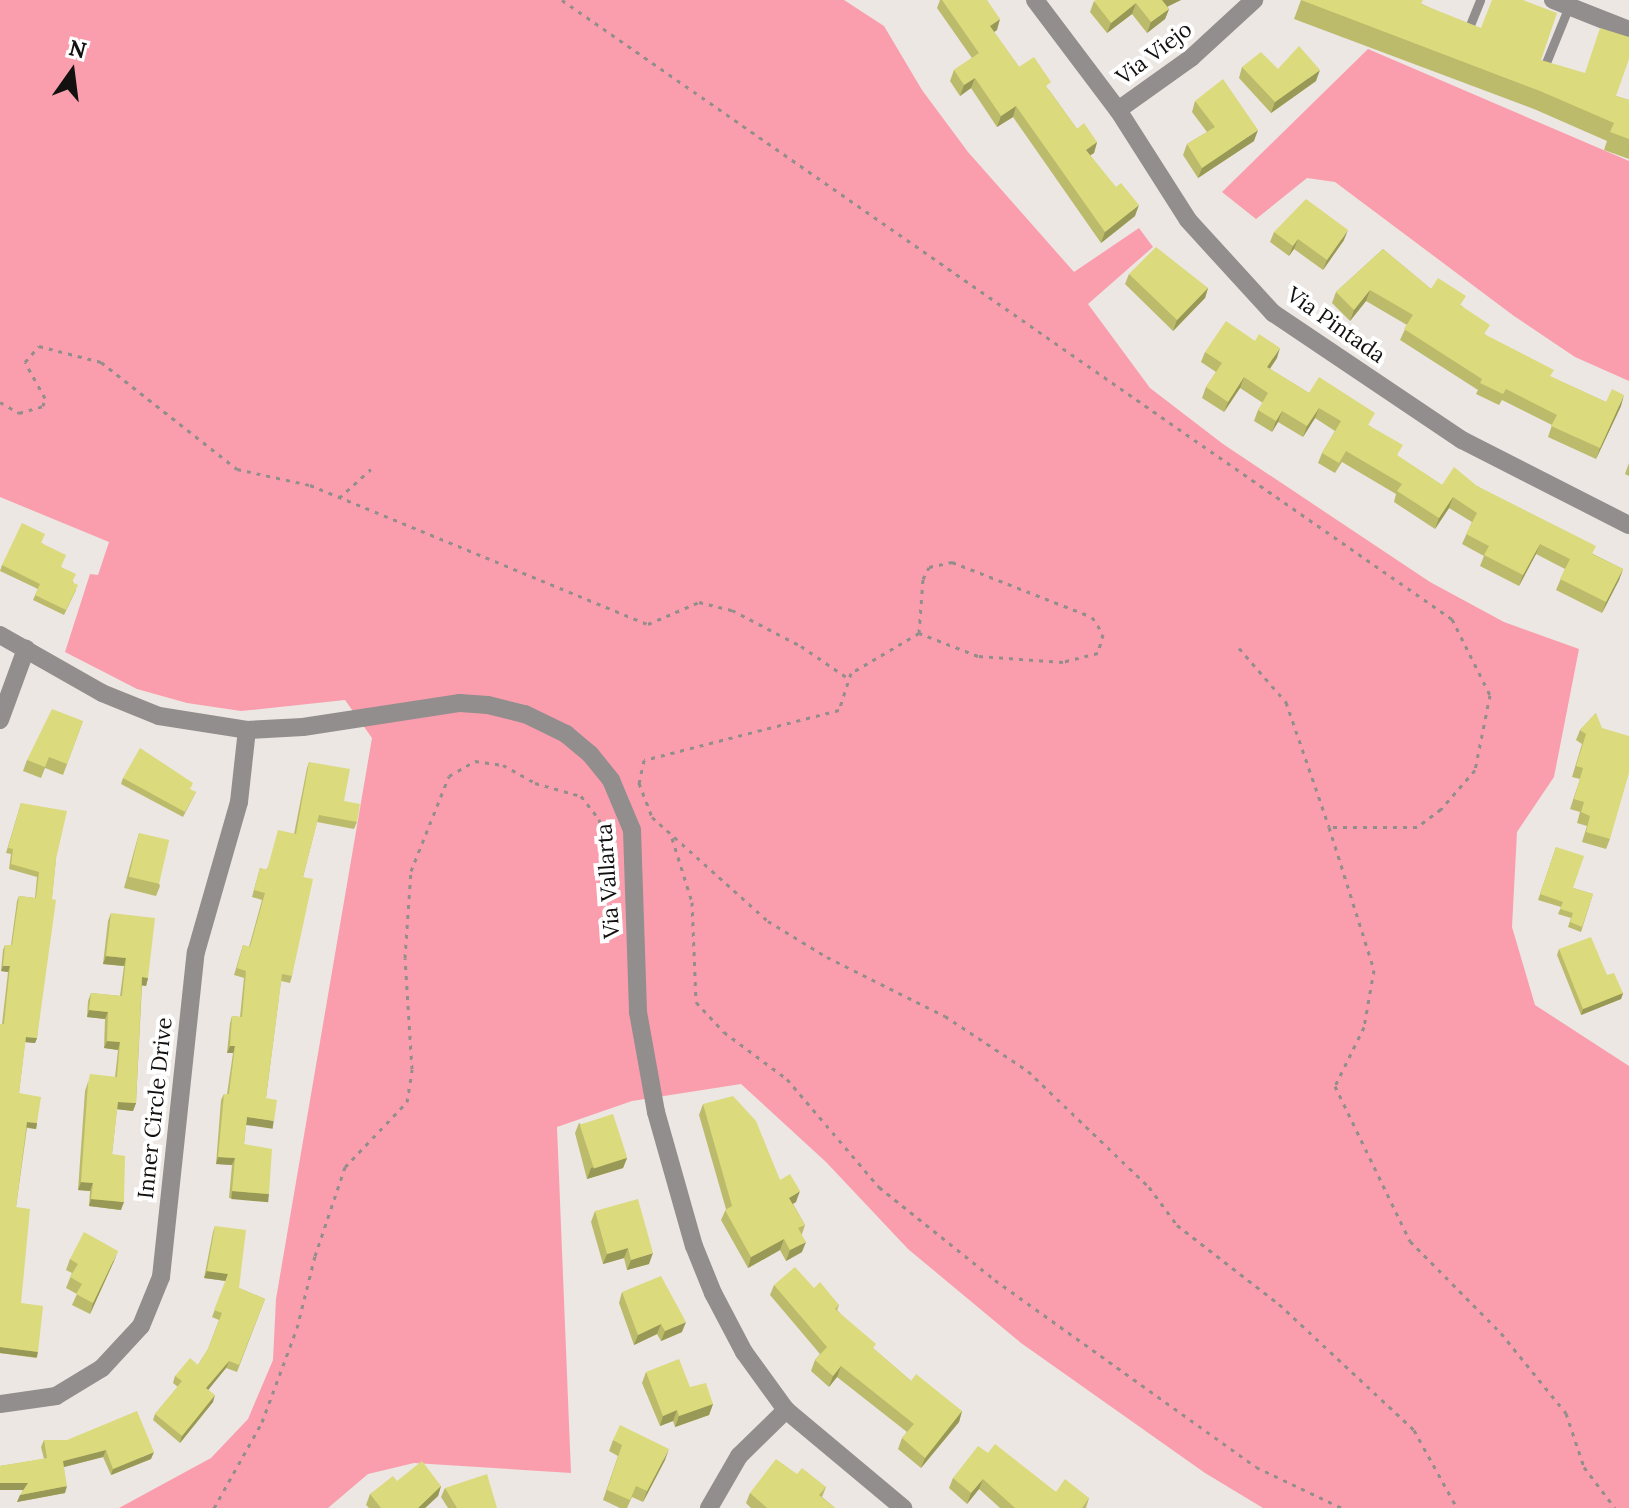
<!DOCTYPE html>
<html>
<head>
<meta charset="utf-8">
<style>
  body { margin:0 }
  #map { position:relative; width:1629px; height:1508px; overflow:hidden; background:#ece7e2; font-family:Lora,serif }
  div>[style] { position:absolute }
  .green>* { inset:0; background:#fa9eae }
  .path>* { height:3px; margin-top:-1.5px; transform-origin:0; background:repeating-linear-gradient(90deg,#928e8b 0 4px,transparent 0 10px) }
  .lane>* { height:9px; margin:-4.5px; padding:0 4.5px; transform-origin:4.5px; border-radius:4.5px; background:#918e8d }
  .street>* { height:18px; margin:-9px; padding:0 9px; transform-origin:9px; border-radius:9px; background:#918e8d }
  .wall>* { inset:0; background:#bcbb6b }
  .shaded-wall>* { inset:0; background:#999957; transform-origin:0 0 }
  .building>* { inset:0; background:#dbda7c; transform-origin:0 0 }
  span { translate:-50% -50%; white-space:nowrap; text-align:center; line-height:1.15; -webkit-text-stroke:8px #fff; paint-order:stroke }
  .street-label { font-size:22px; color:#131110 }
  .north { position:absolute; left:32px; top:32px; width:80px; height:80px; -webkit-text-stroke:6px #fff; paint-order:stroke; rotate:14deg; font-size:22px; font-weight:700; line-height:32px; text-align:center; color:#131110 }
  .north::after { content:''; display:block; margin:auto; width:28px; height:36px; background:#131110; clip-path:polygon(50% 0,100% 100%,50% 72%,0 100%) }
</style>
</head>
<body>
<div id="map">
  <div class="green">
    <i style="clip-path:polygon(0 0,844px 0,884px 26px,922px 90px,968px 152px,1074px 272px,1139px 228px,1153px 247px,1088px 304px,1150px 388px,1223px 444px,1430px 582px,1504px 622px,1579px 649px,1554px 777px,1517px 832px,1512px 927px,1535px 1005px,1629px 1066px,1629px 1508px,1263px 1508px,1205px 1473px,1021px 1343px,908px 1249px,826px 1162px,741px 1084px,632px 1101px,557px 1127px,571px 1473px,414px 1463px,368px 1474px,328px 1508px,119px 1508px,211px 1458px,248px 1419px,273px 1360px,276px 1299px,372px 738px,345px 700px,241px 711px,187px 703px,137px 689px,65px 652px,90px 574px,98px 575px,109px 542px,0 497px)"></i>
    <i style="clip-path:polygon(1368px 49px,1629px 161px,1629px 381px,1575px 357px,1514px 316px,1335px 182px,1307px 178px,1256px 219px,1222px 192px)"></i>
  </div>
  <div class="path">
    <i style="left:562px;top:0;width:1084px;rotate:34.82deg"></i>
    <i style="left:1452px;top:619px;width:85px;rotate:63.4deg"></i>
    <i style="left:1490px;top:695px;width:76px;rotate:101.3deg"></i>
    <i style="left:1475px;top:770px;width:52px;rotate:131.1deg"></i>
    <i style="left:1441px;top:809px;width:30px;rotate:143deg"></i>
    <i style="left:1417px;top:827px;width:88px;rotate:180deg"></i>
    <i style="left:1329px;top:827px;width:150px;rotate:72.5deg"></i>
    <i style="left:1374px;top:970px;width:58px;rotate:100deg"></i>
    <i style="left:1364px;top:1027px;width:66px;rotate:116.2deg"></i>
    <i style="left:1335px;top:1086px;width:172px;rotate:64.2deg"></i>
    <i style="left:1410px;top:1241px;width:129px;rotate:45.3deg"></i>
    <i style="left:1501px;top:1333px;width:103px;rotate:50.9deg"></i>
    <i style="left:1566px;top:1413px;width:57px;rotate:71.6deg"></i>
    <i style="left:1584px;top:1467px;width:51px;rotate:52.9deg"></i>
    <i style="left:0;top:402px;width:22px;rotate:30deg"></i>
    <i style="left:19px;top:413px;width:25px;rotate:-16deg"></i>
    <i style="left:43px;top:406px;width:8px;rotate:-76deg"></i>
    <i style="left:45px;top:398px;width:41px;rotate:-119.1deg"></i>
    <i style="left:25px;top:362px;width:21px;rotate:-49deg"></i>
    <i style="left:39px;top:346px;width:64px;rotate:14.5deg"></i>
    <i style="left:101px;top:362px;width:173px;rotate:38.2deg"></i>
    <i style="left:237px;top:469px;width:75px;rotate:12.4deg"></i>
    <i style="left:310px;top:485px;width:365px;rotate:22.4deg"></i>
    <i style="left:648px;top:624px;width:56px;rotate:-23.3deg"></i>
    <i style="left:699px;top:602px;width:34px;rotate:14deg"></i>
    <i style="left:732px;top:610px;width:78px;rotate:27.6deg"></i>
    <i style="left:801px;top:646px;width:58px;rotate:34.5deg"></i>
    <i style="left:339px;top:498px;width:43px;rotate:-42.2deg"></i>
    <i style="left:952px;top:562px;width:150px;rotate:21.4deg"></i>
    <i style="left:1092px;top:617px;width:20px;rotate:57deg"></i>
    <i style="left:1103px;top:634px;width:20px;rotate:105deg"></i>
    <i style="left:1098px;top:653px;width:36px;rotate:166deg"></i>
    <i style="left:1063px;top:662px;width:85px;rotate:-176deg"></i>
    <i style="left:978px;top:656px;width:63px;rotate:-158.7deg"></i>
    <i style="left:919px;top:633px;width:54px;rotate:-85.8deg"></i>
    <i style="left:923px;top:579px;width:13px;rotate:-63deg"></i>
    <i style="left:929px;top:567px;width:24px;rotate:-12deg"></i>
    <i style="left:919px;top:633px;width:79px;rotate:149.5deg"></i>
    <i style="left:851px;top:673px;width:39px;rotate:108deg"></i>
    <i style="left:839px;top:710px;width:201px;rotate:165.6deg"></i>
    <i style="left:644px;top:760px;width:24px;rotate:102deg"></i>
    <i style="left:639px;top:783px;width:36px;rotate:69deg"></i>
    <i style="left:652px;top:817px;width:156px;rotate:41.9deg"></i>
    <i style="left:768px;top:921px;width:69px;rotate:31.4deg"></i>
    <i style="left:827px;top:957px;width:132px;rotate:26.6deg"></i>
    <i style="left:945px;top:1016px;width:100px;rotate:33.5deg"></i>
    <i style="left:1028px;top:1071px;width:168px;rotate:43.8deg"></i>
    <i style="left:1149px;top:1187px;width:47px;rotate:53.6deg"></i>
    <i style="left:1177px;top:1225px;width:129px;rotate:37.8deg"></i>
    <i style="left:1279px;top:1304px;width:185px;rotate:43deg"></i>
    <i style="left:1414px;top:1430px;width:89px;rotate:61.1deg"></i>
    <i style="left:1239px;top:648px;width:72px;rotate:49deg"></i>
    <i style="left:1286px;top:702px;width:132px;rotate:71deg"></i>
    <i style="left:672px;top:838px;width:67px;rotate:72.6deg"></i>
    <i style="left:692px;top:902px;width:100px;rotate:87.7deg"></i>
    <i style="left:696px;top:1002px;width:41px;rotate:47deg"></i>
    <i style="left:724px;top:1032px;width:79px;rotate:36.7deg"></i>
    <i style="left:787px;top:1079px;width:142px;rotate:49.6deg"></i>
    <i style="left:879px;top:1187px;width:149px;rotate:38.7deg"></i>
    <i style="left:995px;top:1280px;width:321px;rotate:35.6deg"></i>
    <i style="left:1256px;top:1467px;width:95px;rotate:25.5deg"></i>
    <i style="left:214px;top:1508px;width:98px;rotate:-60.8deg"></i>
    <i style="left:262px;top:1422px;width:100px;rotate:-69.6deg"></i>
    <i style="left:297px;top:1328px;width:74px;rotate:-76deg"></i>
    <i style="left:315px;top:1256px;width:94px;rotate:-71.4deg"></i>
    <i style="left:345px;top:1167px;width:90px;rotate:-46.4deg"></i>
    <i style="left:407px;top:1102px;width:33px;rotate:-81deg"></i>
    <i style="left:412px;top:1069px;width:111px;rotate:-93.6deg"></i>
    <i style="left:405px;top:958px;width:87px;rotate:-86.1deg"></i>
    <i style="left:411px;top:871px;width:102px;rotate:-68.2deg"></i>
    <i style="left:449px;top:776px;width:30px;rotate:-30deg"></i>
    <i style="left:475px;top:761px;width:28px;rotate:8deg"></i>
    <i style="left:503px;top:765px;width:37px;rotate:29deg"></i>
    <i style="left:535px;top:783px;width:48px;rotate:15.8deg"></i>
    <i style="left:581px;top:796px;width:29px;rotate:52deg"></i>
    <i style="left:599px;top:819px;width:25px;rotate:76deg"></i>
    <i style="left:605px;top:843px;width:12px;rotate:-24deg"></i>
  </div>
  <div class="lane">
    <i style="left:1470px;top:25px;width:27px;rotate:-68deg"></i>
    <i style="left:1543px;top:70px;width:69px;rotate:-67.9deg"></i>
  </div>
  <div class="street">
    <i style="left:1035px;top:0;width:138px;rotate:53deg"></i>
    <i style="left:1118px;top:110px;width:130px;rotate:57.5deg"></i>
    <i style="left:1188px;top:220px;width:126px;rotate:47.6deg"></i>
    <i style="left:1273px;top:313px;width:228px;rotate:33.9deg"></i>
    <i style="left:1462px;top:440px;width:187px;rotate:27deg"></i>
    <i style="left:1553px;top:0;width:82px;rotate:21.5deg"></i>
    <i style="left:1118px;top:110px;width:90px;rotate:-35.5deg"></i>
    <i style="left:1191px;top:58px;width:86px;rotate:-42.6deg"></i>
    <i style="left:0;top:635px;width:117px;rotate:29.6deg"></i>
    <i style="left:102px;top:693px;width:61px;rotate:22deg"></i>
    <i style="left:159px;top:716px;width:89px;rotate:9deg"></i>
    <i style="left:247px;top:730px;width:56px;rotate:-3.1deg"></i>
    <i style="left:303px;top:727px;width:159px;rotate:-8.7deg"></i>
    <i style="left:460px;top:703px;width:28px;rotate:4deg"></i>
    <i style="left:488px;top:705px;width:38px;rotate:14deg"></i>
    <i style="left:525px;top:714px;width:46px;rotate:26deg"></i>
    <i style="left:566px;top:734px;width:31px;rotate:40deg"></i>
    <i style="left:590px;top:754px;width:33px;rotate:51deg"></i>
    <i style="left:611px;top:780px;width:54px;rotate:67.2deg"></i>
    <i style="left:632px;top:830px;width:182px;rotate:88.1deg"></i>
    <i style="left:638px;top:1012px;width:102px;rotate:79.8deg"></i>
    <i style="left:656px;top:1112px;width:139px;rotate:74.2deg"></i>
    <i style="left:694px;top:1246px;width:51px;rotate:68deg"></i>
    <i style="left:713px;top:1293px;width:67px;rotate:62.3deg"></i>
    <i style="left:744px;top:1352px;width:72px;rotate:54.1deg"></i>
    <i style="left:786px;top:1410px;width:153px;rotate:39.9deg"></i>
    <i style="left:0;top:720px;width:76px;rotate:-69.9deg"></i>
    <i style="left:0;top:1404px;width:57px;rotate:-8.1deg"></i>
    <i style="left:56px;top:1396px;width:54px;rotate:-31.3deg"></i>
    <i style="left:102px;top:1368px;width:57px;rotate:-47.1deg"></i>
    <i style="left:141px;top:1326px;width:53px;rotate:-67.8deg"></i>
    <i style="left:161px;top:1277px;width:327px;rotate:-83.9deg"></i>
    <i style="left:196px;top:952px;width:156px;rotate:-74deg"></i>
    <i style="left:239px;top:802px;width:72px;rotate:-83.7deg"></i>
    <i style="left:709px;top:1508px;width:60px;rotate:-60deg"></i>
    <i style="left:739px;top:1456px;width:66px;rotate:-44.4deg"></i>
  </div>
  <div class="wall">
    <i style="clip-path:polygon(940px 0,987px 0,997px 30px,994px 32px,1019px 67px,1049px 90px,1077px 129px,1097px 142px,1094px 153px,1090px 155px,1135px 216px,1101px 243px,1013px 117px,997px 127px,971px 88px,960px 96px,950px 81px,954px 70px,972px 58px,937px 8px)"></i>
    <i style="clip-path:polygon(1181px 0,1167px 6px,1169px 9px,1165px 19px,1147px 33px,1132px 14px,1107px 33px,1090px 12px,1094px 1px)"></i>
    <i style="clip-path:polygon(1301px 0,1422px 4px,1616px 96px,1629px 100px,1629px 159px,1604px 150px,1607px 141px,1534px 109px,1294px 19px)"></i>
    <i style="clip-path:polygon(1242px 67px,1278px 69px,1316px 81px,1271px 113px,1239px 78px)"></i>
    <i style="clip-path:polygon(1195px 101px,1254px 141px,1198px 178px,1183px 155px,1187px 144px,1207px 132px,1192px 112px)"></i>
    <i style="clip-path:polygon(1274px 232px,1344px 240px,1323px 270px,1294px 249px,1289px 256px,1270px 242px)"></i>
    <i style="clip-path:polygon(1383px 249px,1431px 289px,1462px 306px,1486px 336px,1551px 377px,1606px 402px,1621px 406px,1596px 459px,1548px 437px,1552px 425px,1502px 400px,1499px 405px,1476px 394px,1478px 390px,1400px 340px,1407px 325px,1366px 301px,1350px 321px,1332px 303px,1336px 292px)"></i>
    <i style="clip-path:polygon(1129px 274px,1208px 288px,1205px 298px,1173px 331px,1125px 284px)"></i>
    <i style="clip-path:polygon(1205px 352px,1277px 358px,1270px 369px,1309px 393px,1370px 426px,1399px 457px,1442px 485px,1477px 486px,1593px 554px,1623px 569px,1619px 580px,1602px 613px,1556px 590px,1565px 569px,1536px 554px,1519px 586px,1480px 566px,1484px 556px,1462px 544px,1472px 522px,1449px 508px,1435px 529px,1394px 502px,1396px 494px,1342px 462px,1335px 473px,1318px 463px,1322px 453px,1335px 431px,1315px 418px,1303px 437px,1278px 422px,1272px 432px,1254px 421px,1258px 410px,1263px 403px,1240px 388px,1224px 412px,1202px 398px,1206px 387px,1216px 372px,1201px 362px)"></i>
    <i style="clip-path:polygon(1629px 463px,1629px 476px,1625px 474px)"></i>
    <i style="clip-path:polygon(42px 543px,73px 582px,76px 590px,64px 615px,33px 600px,38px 589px,0 571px,2px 565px)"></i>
    <i style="clip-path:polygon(1596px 713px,1610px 839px,1606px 849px,1582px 842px,1587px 826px,1577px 823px,1580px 812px,1570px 809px,1580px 779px,1572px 777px,1582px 744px,1576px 740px,1580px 730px)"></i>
    <i style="clip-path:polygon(83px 721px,63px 775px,45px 768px,41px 778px,23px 771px,27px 760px)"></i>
    <i style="clip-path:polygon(309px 762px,344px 801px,357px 822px,354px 829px,317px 822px,303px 877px,292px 976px,290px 983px,281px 981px,266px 1098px,272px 1128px,246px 1124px,244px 1144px,269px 1194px,267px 1201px,229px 1198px,232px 1165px,216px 1164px,221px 1100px,224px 1094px,227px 1094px,233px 1053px,227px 1053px,230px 1023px,232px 1016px,240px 1017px,244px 978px,234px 975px,243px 945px,249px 947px,262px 900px,252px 897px,258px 875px,260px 868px,266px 870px,294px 834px,307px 768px)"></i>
    <i style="clip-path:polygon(123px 778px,196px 792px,183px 817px,121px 784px)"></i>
    <i style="clip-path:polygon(21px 803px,56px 859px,37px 1038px,35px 1043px,25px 1042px,19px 1093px,37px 1123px,36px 1129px,27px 1128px,16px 1207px,21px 1303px,38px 1352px,36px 1358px,0 1353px,2px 1024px,8px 972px,1px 971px,3px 950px,5px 945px,11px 945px,17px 901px,19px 896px,35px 898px,37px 877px,9px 869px,11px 854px,6px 853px)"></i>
    <i style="clip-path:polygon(139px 833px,160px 886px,156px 896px,124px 888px)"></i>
    <i style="clip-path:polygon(1556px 847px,1573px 888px,1593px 894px,1581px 932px,1568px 927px,1571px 918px,1558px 914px,1561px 907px,1538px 900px)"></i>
    <i style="clip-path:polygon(111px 913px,148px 978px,146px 986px,142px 985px,136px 1103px,133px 1111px,117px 1109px,112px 1154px,121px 1210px,89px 1206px,90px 1191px,78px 1190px,85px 1091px,88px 1082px,115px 1077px,118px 1050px,104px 1048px,105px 1019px,87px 1017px,88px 1001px,91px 993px,120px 996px,124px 966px,103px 964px,108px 921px)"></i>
    <i style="clip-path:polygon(1559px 949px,1607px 975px,1623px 993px,1621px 999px,1581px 1015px,1557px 955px)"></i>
    <i style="clip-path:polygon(703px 1104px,780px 1180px,796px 1202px,793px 1204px,805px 1225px,802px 1234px,802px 1252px,786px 1261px,780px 1250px,748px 1268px,721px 1220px,726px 1209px,699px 1115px)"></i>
    <i style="clip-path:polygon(579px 1123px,627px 1158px,623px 1168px,587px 1179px,575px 1133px)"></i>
    <i style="clip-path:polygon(595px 1211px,649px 1264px,627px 1270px,624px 1258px,603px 1264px,591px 1222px)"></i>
    <i style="clip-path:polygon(215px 1226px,239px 1288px,265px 1299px,237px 1372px,226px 1368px,208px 1390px,213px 1402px,180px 1443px,153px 1420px,155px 1414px,178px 1387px,173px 1383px,175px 1376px,198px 1365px,208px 1349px,219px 1320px,212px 1317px,226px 1281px,204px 1278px,213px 1232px)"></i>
    <i style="clip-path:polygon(70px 1259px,114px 1261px,90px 1314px,72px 1305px,77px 1294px,66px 1288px,72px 1273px,66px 1270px)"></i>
    <i style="clip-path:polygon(774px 1285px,814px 1288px,839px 1305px,837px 1310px,874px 1349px,911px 1381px,962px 1411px,959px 1422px,921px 1468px,898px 1449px,902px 1438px,907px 1432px,837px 1377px,829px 1387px,811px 1371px,815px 1360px,820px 1354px,770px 1295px)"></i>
    <i style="clip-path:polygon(622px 1292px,682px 1332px,661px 1341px,657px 1334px,634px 1345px,619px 1303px)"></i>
    <i style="clip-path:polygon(646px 1372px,690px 1387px,713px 1404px,709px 1415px,675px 1427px,673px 1421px,660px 1426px,642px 1383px)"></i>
    <i style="clip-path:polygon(44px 1440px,67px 1440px,151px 1459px,111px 1475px,103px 1457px,64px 1467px,65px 1493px,17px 1502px,23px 1490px,0 1490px,0 1466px,44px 1459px,41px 1447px)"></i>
    <i style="clip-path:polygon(613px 1440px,665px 1460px,643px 1502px,632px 1497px,627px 1508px,620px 1508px,603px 1500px,618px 1456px,609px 1451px)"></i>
    <i style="clip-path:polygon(988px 1453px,1056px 1492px,1089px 1498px,1086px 1508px,1000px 1508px,979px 1489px,967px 1504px,949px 1488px,953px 1478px)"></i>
    <i style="clip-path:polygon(797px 1474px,826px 1487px,822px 1497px,835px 1508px,751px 1508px,746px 1503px,750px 1493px)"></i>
    <i style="clip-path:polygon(397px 1481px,441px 1486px,438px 1496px,425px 1508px,369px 1508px,366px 1505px,370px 1494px)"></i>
    <i style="clip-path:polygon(445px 1488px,497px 1508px,448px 1508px,441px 1497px)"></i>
  </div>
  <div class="shaded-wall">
    <i style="clip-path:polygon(1162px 0,1181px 0,1159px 11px)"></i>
    <i style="clip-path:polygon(1136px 3px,1132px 14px,1107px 33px,1111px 23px)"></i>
    <i style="clip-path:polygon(1169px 9px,1165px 19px,1147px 33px,1151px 22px)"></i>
    <i style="clip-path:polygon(1000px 19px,997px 30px,986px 37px,990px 26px)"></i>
    <i style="clip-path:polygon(1320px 70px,1316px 81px,1271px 113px,1275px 102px)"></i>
    <i style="clip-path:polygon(975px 78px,971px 88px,960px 96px,964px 85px)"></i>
    <i style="clip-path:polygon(1016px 106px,1013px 117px,997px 127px,1001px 116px)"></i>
    <i style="clip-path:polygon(1258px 130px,1254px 141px,1198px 178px,1202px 168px)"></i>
    <i style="clip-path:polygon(1097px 142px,1094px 153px,1083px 160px,1086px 150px)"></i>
    <i style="clip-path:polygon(1139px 205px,1135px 216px,1101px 243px,1105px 232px)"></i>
    <i style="clip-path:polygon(1348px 230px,1344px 240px,1323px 270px,1327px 260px)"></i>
    <i style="clip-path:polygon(1298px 239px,1294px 249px,1289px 256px,1293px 246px)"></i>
    <i style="clip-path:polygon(1208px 288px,1205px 298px,1173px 331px,1177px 320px)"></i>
    <i style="clip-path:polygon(1370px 290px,1366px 301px,1350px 321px,1354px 310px)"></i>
    <i style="clip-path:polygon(1280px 348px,1277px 358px,1263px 378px,1267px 367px)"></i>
    <i style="clip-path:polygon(1244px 377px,1240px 388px,1224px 412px,1228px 402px)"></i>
    <i style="clip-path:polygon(1624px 395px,1621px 406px,1596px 459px,1600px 448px)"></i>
    <i style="clip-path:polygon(1319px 408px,1315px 418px,1303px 437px,1307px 426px)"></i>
    <i style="clip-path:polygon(1282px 411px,1278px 422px,1272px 432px,1276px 421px)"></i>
    <i style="clip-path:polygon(1453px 497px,1449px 508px,1435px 529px,1439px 518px)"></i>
    <i style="clip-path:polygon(1540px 544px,1536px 554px,1519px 586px,1523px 575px)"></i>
    <i style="clip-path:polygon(1623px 569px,1619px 580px,1602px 613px,1606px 602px)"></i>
    <i style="clip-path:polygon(106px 956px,126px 958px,124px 966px,103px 964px)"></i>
    <i style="clip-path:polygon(3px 966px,10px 966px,8px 972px,1px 971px)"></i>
    <i style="clip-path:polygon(142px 977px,148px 978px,146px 986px,139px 985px)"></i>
    <i style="clip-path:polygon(1623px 993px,1621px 999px,1581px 1015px,1583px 1009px)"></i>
    <i style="clip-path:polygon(89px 1010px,108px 1012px,105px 1019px,87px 1017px)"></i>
    <i style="clip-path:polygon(26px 1037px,37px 1038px,35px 1043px,24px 1042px)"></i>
    <i style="clip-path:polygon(107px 1041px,120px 1042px,118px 1050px,104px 1048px)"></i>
    <i style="clip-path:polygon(230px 1046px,235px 1046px,233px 1053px,227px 1053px)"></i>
    <i style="clip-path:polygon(118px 1102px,136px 1103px,133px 1111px,115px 1109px)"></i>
    <i style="left:247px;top:1117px;width:27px;height:8px;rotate:8deg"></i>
    <i style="clip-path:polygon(27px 1122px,37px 1123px,36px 1129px,25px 1127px)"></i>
    <i style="clip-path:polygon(218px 1157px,235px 1158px,232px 1165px,216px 1164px)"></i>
    <i style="clip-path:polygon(627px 1158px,623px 1168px,587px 1179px,591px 1168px)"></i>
    <i style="clip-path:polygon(81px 1182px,93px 1183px,90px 1191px,78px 1190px)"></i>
    <i style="left:232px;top:1191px;width:37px;height:8px;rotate:5deg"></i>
    <i style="clip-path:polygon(800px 1191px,796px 1202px,785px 1208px,789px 1198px)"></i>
    <i style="clip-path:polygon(91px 1199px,124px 1202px,121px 1210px,89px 1206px)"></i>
    <i style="clip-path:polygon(784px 1239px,780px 1250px,748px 1268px,751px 1257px)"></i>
    <i style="clip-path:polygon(806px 1242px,802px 1252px,786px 1261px,790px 1250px)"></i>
    <i style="clip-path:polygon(628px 1248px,624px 1258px,603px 1264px,607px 1254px)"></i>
    <i style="clip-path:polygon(118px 1251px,114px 1261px,90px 1314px,93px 1303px)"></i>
    <i style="clip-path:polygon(653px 1253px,649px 1264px,627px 1270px,631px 1260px)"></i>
    <i style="clip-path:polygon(207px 1271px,228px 1274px,226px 1281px,204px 1278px)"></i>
    <i style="clip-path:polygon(686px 1322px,682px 1332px,661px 1341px,665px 1331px)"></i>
    <i style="clip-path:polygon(661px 1324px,657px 1334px,634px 1345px,638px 1335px)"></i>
    <i style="left:0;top:1347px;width:38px;height:6px;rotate:7deg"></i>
    <i style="clip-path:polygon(229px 1361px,226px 1368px,204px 1395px,206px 1388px)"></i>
    <i style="clip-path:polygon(841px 1366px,837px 1377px,829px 1387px,833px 1376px)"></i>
    <i style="clip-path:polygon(215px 1395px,213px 1402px,180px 1443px,182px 1436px)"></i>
    <i style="clip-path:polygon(713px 1404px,709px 1415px,675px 1427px,679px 1416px)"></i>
    <i style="clip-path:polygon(677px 1410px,673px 1421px,660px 1426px,663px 1416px)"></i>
    <i style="clip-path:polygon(962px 1411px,959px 1422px,921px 1468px,925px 1458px)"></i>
    <i style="clip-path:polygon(669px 1449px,665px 1460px,643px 1502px,647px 1491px)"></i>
    <i style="clip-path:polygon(106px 1450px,103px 1457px,60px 1468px,63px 1461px)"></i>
    <i style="clip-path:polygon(154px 1452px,151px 1459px,111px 1475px,113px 1469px)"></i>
    <i style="clip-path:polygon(983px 1479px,979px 1489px,967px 1504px,971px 1493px)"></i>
    <i style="left:0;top:1483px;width:28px;height:7px"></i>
    <i style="clip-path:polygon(67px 1486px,65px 1493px,17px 1502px,20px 1495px)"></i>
    <i style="clip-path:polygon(441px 1486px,438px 1496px,425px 1508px,418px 1508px)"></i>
  </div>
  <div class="building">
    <i style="clip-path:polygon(942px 0,987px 0,1000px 19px,990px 26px,1019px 67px,1034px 57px,1051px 82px,1046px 86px,1077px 129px,1084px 123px,1097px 142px,1086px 150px,1116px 187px,1121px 183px,1139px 205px,1105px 232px,1016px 106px,1001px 116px,975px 78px,964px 85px,954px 70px,979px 53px)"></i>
    <i style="clip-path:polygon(1096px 0,1162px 0,1169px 9px,1151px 22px,1136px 3px,1111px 23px,1094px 1px)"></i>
    <i style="clip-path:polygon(1301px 0,1423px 0,1421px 4px,1481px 28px,1492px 0,1523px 0,1557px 13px,1541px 60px,1585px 73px,1600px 28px,1629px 37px,1629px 59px,1616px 96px,1629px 100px,1629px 139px,1610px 132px,1614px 123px,1540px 91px)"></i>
    <i style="clip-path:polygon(1299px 46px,1320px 70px,1275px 102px,1242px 67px,1261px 52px,1278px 69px)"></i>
    <i style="clip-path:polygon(1223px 79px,1258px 130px,1202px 168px,1187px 144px,1215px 127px,1195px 101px)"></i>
    <i style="clip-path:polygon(1306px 199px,1348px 230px,1327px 260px,1298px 239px,1293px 246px,1274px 232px)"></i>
    <i style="clip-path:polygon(1156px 247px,1208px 288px,1177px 320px,1129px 274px)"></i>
    <i style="clip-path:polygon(1383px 249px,1431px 289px,1438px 278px,1466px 296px,1460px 305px,1490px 325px,1484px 334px,1554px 370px,1550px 376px,1606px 402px,1612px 389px,1624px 395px,1600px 448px,1551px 426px,1557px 415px,1506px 389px,1503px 394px,1480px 383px,1482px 379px,1404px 329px,1413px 315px,1370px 290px,1354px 310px,1336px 292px)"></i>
    <i style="clip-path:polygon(1226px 321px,1255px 341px,1259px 334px,1280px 348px,1267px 367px,1309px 393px,1319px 377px,1375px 413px,1368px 425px,1403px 445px,1397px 455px,1442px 485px,1454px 467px,1477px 486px,1596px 546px,1592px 554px,1623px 569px,1606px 602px,1560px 579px,1570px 559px,1540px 544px,1523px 575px,1484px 555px,1489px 546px,1466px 534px,1477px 513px,1453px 497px,1439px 518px,1397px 491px,1402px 484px,1346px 451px,1339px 463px,1322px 453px,1341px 421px,1319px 408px,1307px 426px,1282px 411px,1276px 421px,1258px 410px,1268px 393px,1244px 377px,1228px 402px,1206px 387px,1222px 363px,1205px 352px)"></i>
    <i style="clip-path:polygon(22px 523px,45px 534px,41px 543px,66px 555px,61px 567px,76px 574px,72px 582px,78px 585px,66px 610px,35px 595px,40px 584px,2px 565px)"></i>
    <i style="clip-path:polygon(52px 709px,83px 721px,67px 764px,49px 757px,45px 767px,27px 760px)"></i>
    <i style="clip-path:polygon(1596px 713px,1602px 728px,1629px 736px,1629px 773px,1610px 839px,1586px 832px,1590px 816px,1581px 812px,1584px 802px,1574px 799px,1583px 768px,1576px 766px,1586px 734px,1580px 730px)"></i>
    <i style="clip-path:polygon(140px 748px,193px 783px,190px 789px,196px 792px,185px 812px,123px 778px)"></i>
    <i style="clip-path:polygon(309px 762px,350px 769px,344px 801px,360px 804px,357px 822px,319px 815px,303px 877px,313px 879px,292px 976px,282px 974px,266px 1098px,277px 1100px,274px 1121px,247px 1117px,244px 1144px,272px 1149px,269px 1194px,232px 1191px,235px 1158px,218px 1157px,224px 1094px,229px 1094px,235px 1046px,230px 1046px,232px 1016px,242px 1017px,246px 971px,237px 968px,243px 945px,250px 947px,265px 893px,254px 890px,260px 868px,267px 870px,278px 830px,296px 834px)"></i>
    <i style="clip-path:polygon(21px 803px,67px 811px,56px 859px,52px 899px,56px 900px,37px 1038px,26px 1037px,19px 1093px,41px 1097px,37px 1123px,27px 1122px,16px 1207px,30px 1209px,21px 1303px,43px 1306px,38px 1352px,0 1347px,0 1024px,4px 1024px,10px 966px,3px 966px,5px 945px,12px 945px,19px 896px,36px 898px,39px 872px,11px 864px,13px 849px,8px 848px)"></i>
    <i style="left:139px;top:833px;width:31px;height:45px;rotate:13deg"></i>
    <i style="clip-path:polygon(1556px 847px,1584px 856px,1573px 888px,1593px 894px,1582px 927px,1570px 922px,1573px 913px,1560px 909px,1563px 902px,1540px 894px)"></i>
    <i style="clip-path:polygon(111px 913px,155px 918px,148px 978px,142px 977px,136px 1103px,118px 1102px,112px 1154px,125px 1156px,124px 1202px,91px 1199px,93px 1183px,81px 1182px,88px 1083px,90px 1074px,117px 1077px,120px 1042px,107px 1041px,108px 1012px,89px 1010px,91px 993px,122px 996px,126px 958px,106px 956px)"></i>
    <i style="clip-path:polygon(1591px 937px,1607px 975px,1614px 973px,1623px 993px,1583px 1009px,1559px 949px)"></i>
    <i style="clip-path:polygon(733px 1096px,756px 1121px,780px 1180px,790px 1174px,800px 1191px,789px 1198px,805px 1225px,798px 1228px,806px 1242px,790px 1250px,784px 1239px,751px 1257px,725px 1210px,732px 1206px,703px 1104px)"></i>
    <i style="left:613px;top:1114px;width:46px;height:35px;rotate:72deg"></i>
    <i style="clip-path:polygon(638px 1199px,653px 1253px,631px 1260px,628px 1248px,607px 1254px,595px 1211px)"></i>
    <i style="clip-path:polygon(215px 1226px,246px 1230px,239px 1288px,265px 1299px,239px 1365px,229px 1361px,206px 1388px,215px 1395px,182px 1436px,155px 1414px,182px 1381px,175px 1376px,190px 1358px,198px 1365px,208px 1349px,222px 1313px,214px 1310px,228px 1274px,207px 1271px)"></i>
    <i style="clip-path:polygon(84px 1232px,118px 1251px,93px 1303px,76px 1294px,82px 1284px,70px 1277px,78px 1264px,70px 1259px)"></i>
    <i style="clip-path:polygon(795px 1267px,814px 1288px,820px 1282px,839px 1305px,835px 1309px,876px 1344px,873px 1348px,911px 1381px,916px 1374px,962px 1411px,925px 1458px,902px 1438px,914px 1424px,841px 1366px,833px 1376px,815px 1360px,827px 1347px,774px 1285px)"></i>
    <i style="clip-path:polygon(661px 1276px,686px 1322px,665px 1331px,661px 1324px,638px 1335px,622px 1292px)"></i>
    <i style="clip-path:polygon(679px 1359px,690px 1387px,706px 1383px,713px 1404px,679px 1416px,677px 1410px,663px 1416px,646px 1372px)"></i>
    <i style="clip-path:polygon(137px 1411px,154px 1452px,113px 1469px,106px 1450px,63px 1461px,67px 1486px,20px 1495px,28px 1483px,0 1483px,0 1466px,47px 1458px,44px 1440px,67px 1440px)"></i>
    <i style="clip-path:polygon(620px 1425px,669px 1449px,647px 1491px,636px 1486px,630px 1500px,607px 1490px,622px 1445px,613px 1440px)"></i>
    <i style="clip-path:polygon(995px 1444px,1056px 1492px,1065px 1479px,1089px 1498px,1082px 1508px,1015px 1508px,983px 1479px,971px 1493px,953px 1478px,978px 1446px,988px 1453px)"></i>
    <i style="clip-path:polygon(776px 1459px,797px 1474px,802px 1468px,826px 1487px,819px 1495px,835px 1508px,767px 1508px,750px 1493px)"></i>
    <i style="clip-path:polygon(422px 1461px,441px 1486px,418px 1508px,381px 1508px,370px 1494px,393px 1476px,397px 1481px)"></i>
    <i style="clip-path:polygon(487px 1474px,497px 1508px,457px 1508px,445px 1488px)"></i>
  </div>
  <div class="street-label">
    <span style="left:1154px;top:53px;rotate:-37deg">Via Viejo</span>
    <span style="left:1336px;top:325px;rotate:35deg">Via Pintada</span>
    <span style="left:608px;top:881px;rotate:-94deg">Via Vallarta</span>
    <span style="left:155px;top:1108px;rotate:-84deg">Inner Circle Drive</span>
  </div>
  <div class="north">N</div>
</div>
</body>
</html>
